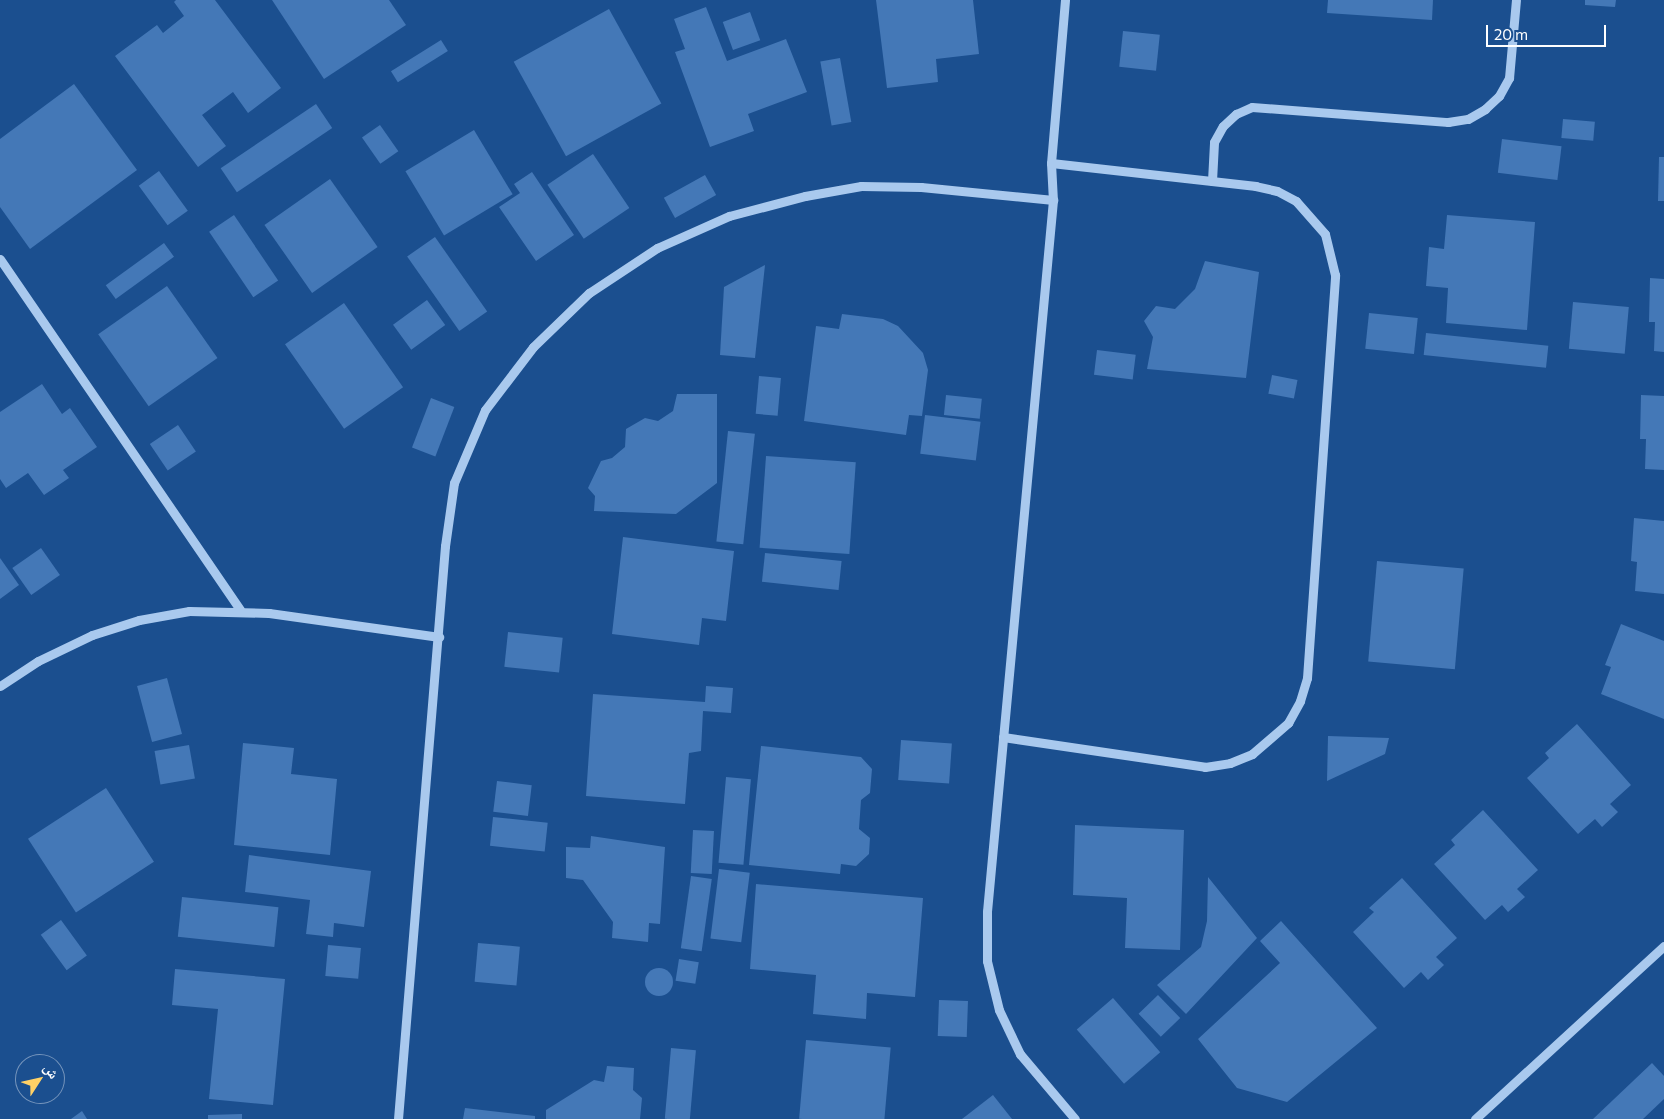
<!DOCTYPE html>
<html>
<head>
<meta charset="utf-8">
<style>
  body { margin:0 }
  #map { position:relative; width:1664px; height:1119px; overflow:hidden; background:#1b4f8f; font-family:Commissioner,"Noto Naskh Arabic",sans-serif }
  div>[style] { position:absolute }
  .building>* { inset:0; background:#4478b7; transform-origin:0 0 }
  .round { border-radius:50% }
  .minor>* { height:9px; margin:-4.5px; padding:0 4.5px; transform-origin:4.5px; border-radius:4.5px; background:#a9c9ee }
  span { translate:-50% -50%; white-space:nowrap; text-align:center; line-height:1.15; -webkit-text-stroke:5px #1b4f8f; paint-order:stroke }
  .north { position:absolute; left:15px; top:1054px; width:50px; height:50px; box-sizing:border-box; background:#1b4f8f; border:1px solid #7695bc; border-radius:50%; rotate:55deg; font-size:14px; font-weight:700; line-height:20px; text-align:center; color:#fff }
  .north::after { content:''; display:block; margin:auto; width:18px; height:22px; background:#ffd166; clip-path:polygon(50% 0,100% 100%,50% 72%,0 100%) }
  .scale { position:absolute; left:1486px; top:25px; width:120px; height:22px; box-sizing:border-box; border:2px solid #fff; border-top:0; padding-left:6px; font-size:15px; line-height:18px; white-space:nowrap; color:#fff; -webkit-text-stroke:4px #1b4f8f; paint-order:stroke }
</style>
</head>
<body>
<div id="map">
  <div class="building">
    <i style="clip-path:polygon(176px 0,215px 0,281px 88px,248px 113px,233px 92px,202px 115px,226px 146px,198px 167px,115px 56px,157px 25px,163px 33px,184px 16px,174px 2px)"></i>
    <i style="clip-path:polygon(272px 0,389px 0,406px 25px,324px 79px)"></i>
    <i style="clip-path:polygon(876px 0,973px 0,979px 54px,936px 59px,938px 82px,887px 88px)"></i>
    <i style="clip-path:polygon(1328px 0,1433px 0,1432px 20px,1327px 13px)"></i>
    <i style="clip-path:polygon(1585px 0,1616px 0,1615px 7px,1585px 5px)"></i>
    <i style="clip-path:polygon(706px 7px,727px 61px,786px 39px,807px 92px,748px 114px,754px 131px,710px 147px,675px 52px,685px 49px,674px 19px)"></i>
    <i style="left:609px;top:9px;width:108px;height:109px;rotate:61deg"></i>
    <i style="left:750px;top:12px;width:30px;height:29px;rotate:70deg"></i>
    <i style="left:1123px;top:31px;width:37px;height:36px;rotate:6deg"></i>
    <i style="left:441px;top:40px;width:13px;height:59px;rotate:58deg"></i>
    <i style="left:840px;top:58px;width:65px;height:20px;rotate:80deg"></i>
    <i style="clip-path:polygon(74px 84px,137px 170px,30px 249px,0 207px,0 139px)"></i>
    <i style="left:316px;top:104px;width:29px;height:115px;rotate:56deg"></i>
    <i style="left:1563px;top:119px;width:32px;height:19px;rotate:5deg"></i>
    <i style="left:380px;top:125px;width:32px;height:22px;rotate:55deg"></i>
    <i style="left:474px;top:130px;width:75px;height:80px;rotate:59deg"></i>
    <i style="left:1502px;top:139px;width:60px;height:34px;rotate:7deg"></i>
    <i style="left:593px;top:154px;width:65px;height:55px;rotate:56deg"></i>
    <i style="clip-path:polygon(1659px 157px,1664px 157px,1664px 201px,1658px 201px)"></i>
    <i style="left:159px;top:171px;width:49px;height:25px;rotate:54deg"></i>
    <i style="clip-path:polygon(532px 172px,574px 235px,536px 261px,499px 207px,520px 193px,514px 184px)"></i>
    <i style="left:705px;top:175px;width:23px;height:47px;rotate:61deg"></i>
    <i style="left:330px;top:179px;width:83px;height:80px;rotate:55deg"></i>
    <i style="left:234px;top:215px;width:79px;height:30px;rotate:56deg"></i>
    <i style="clip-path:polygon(1447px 215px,1535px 222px,1527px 330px,1446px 323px,1448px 288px,1426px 286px,1429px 247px,1444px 249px)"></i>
    <i style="left:435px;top:237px;width:91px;height:34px;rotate:55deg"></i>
    <i style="left:164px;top:243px;width:17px;height:72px;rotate:54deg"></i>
    <i style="clip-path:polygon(1205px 261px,1259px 272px,1246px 378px,1147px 369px,1153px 337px,1144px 321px,1156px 306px,1175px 309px,1195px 289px)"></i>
    <i style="clip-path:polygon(765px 265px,755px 358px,720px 355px,724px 287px)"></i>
    <i style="clip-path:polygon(1650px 278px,1664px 279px,1664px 352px,1654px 351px,1655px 322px,1649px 322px)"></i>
    <i style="left:167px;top:286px;width:88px;height:84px;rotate:55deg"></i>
    <i style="left:427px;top:300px;width:31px;height:42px;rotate:54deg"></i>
    <i style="left:1573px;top:302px;width:56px;height:47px;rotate:5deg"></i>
    <i style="left:344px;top:303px;width:103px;height:72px;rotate:55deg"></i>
    <i style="left:1369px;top:313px;width:49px;height:36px;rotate:6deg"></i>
    <i style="clip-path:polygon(842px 314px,883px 319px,898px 326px,923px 353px,928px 370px,922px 416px,909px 415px,906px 435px,804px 421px,816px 326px,839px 329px)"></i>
    <i style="left:1426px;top:333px;width:123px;height:22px;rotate:6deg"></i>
    <i style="left:1097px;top:350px;width:39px;height:25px;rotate:7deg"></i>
    <i style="left:1272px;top:375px;width:26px;height:19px;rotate:11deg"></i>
    <i style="left:759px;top:376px;width:22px;height:38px;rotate:5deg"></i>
    <i style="clip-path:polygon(42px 384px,62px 414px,70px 408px,97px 447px,63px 470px,69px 478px,44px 495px,28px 473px,6px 488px,0 479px,0 412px)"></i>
    <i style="clip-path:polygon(677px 394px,717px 394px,717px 483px,676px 514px,594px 511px,595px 496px,588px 488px,601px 461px,612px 458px,625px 447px,626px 429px,645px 418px,658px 421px,673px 411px)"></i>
    <i style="left:946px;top:395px;width:36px;height:20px;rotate:6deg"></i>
    <i style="clip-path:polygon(1641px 395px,1664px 396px,1664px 470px,1645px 469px,1646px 439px,1640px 439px)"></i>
    <i style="left:431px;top:398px;width:25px;height:53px;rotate:21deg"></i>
    <i style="left:925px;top:415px;width:56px;height:39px;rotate:7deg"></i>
    <i style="left:178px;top:425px;width:32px;height:34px;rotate:56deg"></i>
    <i style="left:728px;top:431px;width:27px;height:111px;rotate:6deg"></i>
    <i style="left:766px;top:456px;width:90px;height:92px;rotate:4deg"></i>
    <i style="clip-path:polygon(1634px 518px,1664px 521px,1664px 594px,1635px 591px,1637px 562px,1631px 561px)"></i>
    <i style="clip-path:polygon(623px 537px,734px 551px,726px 621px,702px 618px,699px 645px,612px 634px)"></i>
    <i style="left:41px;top:548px;width:33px;height:35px;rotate:55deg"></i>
    <i style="left:765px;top:553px;width:77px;height:29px;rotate:6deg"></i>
    <i style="clip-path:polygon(0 558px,19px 585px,0 599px)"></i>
    <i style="left:1377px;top:561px;width:87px;height:101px;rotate:5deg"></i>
    <i style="clip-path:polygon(1621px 624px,1664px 641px,1664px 719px,1601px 694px,1611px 667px,1605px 665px)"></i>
    <i style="left:508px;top:632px;width:55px;height:35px;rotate:6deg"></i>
    <i style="left:167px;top:678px;width:58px;height:31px;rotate:75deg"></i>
    <i style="clip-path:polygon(706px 686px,733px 688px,731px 713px,703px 711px,701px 751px,689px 753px,685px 804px,586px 796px,593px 694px,705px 702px)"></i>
    <i style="clip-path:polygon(1577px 724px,1631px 785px,1610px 804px,1618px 812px,1602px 827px,1595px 819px,1578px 834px,1527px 778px,1549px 758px,1545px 753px)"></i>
    <i style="clip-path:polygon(1328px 736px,1389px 738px,1385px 754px,1327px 781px)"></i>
    <i style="left:901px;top:740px;width:51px;height:40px;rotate:4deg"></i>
    <i style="clip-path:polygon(243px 743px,294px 748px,291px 774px,337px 779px,330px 855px,234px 845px)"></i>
    <i style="left:189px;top:745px;width:34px;height:35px;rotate:80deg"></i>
    <i style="clip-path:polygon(761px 746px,861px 757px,872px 769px,870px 793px,861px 800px,859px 829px,870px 838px,869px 854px,856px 866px,841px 864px,840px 874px,749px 865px)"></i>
    <i style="left:726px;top:777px;width:25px;height:86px;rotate:5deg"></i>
    <i style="left:497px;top:781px;width:35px;height:31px;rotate:7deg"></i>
    <i style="left:106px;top:788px;width:88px;height:93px;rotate:57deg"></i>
    <i style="clip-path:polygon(1483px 810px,1538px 870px,1517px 889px,1525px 897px,1508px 912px,1502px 905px,1485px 920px,1434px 864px,1455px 845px,1451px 840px)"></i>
    <i style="left:493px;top:817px;width:55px;height:29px;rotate:6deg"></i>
    <i style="clip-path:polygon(1075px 825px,1184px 830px,1180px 950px,1125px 948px,1127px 898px,1073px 895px)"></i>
    <i style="left:693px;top:830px;width:21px;height:43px;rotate:3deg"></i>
    <i style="clip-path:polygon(591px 836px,665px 847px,660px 924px,649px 923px,648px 942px,612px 938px,613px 922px,583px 880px,566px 878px,566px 847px,590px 848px)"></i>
    <i style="clip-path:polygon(249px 855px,371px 871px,364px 927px,334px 923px,333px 937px,306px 934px,310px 900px,245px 892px)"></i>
    <i style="left:719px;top:869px;width:31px;height:70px;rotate:7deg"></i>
    <i style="left:691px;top:876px;width:21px;height:73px;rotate:8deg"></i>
    <i style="clip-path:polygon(1208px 877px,1257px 938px,1186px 1014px,1157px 985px,1201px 947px,1207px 921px)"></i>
    <i style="clip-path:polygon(1402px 878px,1457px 938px,1436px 957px,1444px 965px,1428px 980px,1421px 972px,1404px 988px,1353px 932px,1374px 912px,1369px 908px)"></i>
    <i style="clip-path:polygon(756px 884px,923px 898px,915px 997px,867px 993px,866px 1019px,813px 1014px,816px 975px,750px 969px)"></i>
    <i style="left:182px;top:897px;width:97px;height:40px;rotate:6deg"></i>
    <i style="left:61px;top:920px;width:44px;height:25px;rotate:54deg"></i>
    <i style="clip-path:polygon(1281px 921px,1377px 1028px,1287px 1102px,1237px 1088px,1198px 1039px,1280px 963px,1260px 941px)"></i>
    <i style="left:478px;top:943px;width:42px;height:39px;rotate:5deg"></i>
    <i style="left:328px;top:945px;width:33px;height:31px;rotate:5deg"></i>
    <i style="left:679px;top:959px;width:20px;height:22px;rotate:9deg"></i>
    <i class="round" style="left:645px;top:968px;width:28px;height:28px"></i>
    <i style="clip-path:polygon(175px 969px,285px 979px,273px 1105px,209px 1099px,218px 1009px,172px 1005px)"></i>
    <i style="left:1158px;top:995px;width:32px;height:27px;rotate:46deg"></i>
    <i style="left:1113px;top:998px;width:72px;height:48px;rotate:49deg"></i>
    <i style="left:939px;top:1000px;width:29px;height:36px;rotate:2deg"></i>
    <i style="left:806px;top:1040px;width:85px;height:79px;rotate:5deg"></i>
    <i style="left:671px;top:1048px;width:25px;height:71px;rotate:5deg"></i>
    <i style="clip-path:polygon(1652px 1063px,1664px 1076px,1664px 1099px,1643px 1119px,1593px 1119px)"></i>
    <i style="clip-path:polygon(607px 1066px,634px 1068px,633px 1090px,642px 1098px,640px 1119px,546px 1119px,546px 1110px,594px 1080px,604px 1082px)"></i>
    <i style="clip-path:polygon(993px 1095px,1012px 1119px,962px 1119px)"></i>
    <i style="clip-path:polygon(465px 1108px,535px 1116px,535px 1119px,463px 1119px)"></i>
    <i style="clip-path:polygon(82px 1111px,87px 1119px,71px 1119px)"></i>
    <i style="clip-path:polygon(242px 1114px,242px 1119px,208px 1119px,208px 1115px)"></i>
  </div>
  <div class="minor">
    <i style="left:1065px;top:0;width:164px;rotate:94.9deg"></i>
    <i style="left:1051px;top:163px;width:37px;rotate:87deg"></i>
    <i style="left:1053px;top:200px;width:715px;rotate:95.3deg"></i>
    <i style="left:987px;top:912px;width:49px;rotate:90deg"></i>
    <i style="left:987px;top:961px;width:50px;rotate:76.2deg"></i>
    <i style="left:999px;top:1010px;width:49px;rotate:64.5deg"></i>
    <i style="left:1020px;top:1054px;width:85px;rotate:49.8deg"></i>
    <i style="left:1212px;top:181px;width:39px;rotate:-87deg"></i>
    <i style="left:1214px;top:142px;width:18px;rotate:-61deg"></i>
    <i style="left:1223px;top:126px;width:18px;rotate:-43deg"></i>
    <i style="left:1236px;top:114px;width:17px;rotate:-24deg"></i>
    <i style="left:1252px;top:107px;width:197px;rotate:4.4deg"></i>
    <i style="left:1448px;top:122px;width:20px;rotate:-9deg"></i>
    <i style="left:1468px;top:119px;width:20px;rotate:-30deg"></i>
    <i style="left:1485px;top:109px;width:19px;rotate:-43deg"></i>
    <i style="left:1499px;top:96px;width:21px;rotate:-61deg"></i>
    <i style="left:1509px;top:78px;width:78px;rotate:-84.9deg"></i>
    <i style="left:0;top:259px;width:425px;rotate:55.6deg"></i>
    <i style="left:0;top:686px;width:45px;rotate:-33.3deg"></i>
    <i style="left:38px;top:661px;width:60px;rotate:-25.7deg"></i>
    <i style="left:92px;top:635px;width:49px;rotate:-17.7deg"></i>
    <i style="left:139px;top:620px;width:51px;rotate:-10.2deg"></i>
    <i style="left:189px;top:611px;width:80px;rotate:1.4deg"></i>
    <i style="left:269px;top:613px;width:172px;rotate:8deg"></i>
    <i style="left:1003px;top:737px;width:204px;rotate:8.4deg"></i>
    <i style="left:1205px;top:767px;width:25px;rotate:-9deg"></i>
    <i style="left:1230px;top:763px;width:24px;rotate:-22deg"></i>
    <i style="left:1252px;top:754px;width:48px;rotate:-40.7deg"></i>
    <i style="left:1288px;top:723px;width:25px;rotate:-61deg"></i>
    <i style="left:1300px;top:701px;width:24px;rotate:-73deg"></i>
    <i style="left:1307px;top:678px;width:404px;rotate:-86deg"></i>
    <i style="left:1335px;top:275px;width:42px;rotate:-103.7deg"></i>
    <i style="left:1325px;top:234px;width:44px;rotate:-131.3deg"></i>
    <i style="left:1296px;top:201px;width:21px;rotate:-152deg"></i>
    <i style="left:1277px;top:191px;width:22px;rotate:-167deg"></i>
    <i style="left:1256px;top:186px;width:206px;rotate:-173.6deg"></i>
    <i style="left:398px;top:1119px;width:575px;rotate:-85.31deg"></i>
    <i style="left:445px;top:546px;width:64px;rotate:-81.9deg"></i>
    <i style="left:454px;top:483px;width:79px;rotate:-67deg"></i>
    <i style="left:485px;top:410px;width:79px;rotate:-52.7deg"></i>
    <i style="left:533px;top:347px;width:78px;rotate:-44deg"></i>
    <i style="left:589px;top:293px;width:82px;rotate:-33.5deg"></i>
    <i style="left:657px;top:248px;width:79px;rotate:-24deg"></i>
    <i style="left:729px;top:216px;width:79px;rotate:-14.7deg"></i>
    <i style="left:805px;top:196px;width:57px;rotate:-10.1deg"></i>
    <i style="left:861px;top:186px;width:60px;rotate:1deg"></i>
    <i style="left:921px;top:187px;width:133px;rotate:5.6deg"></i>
    <i style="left:1475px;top:1119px;width:256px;rotate:-42.5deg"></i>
  </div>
  <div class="north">ش</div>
  <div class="scale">20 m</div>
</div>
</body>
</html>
